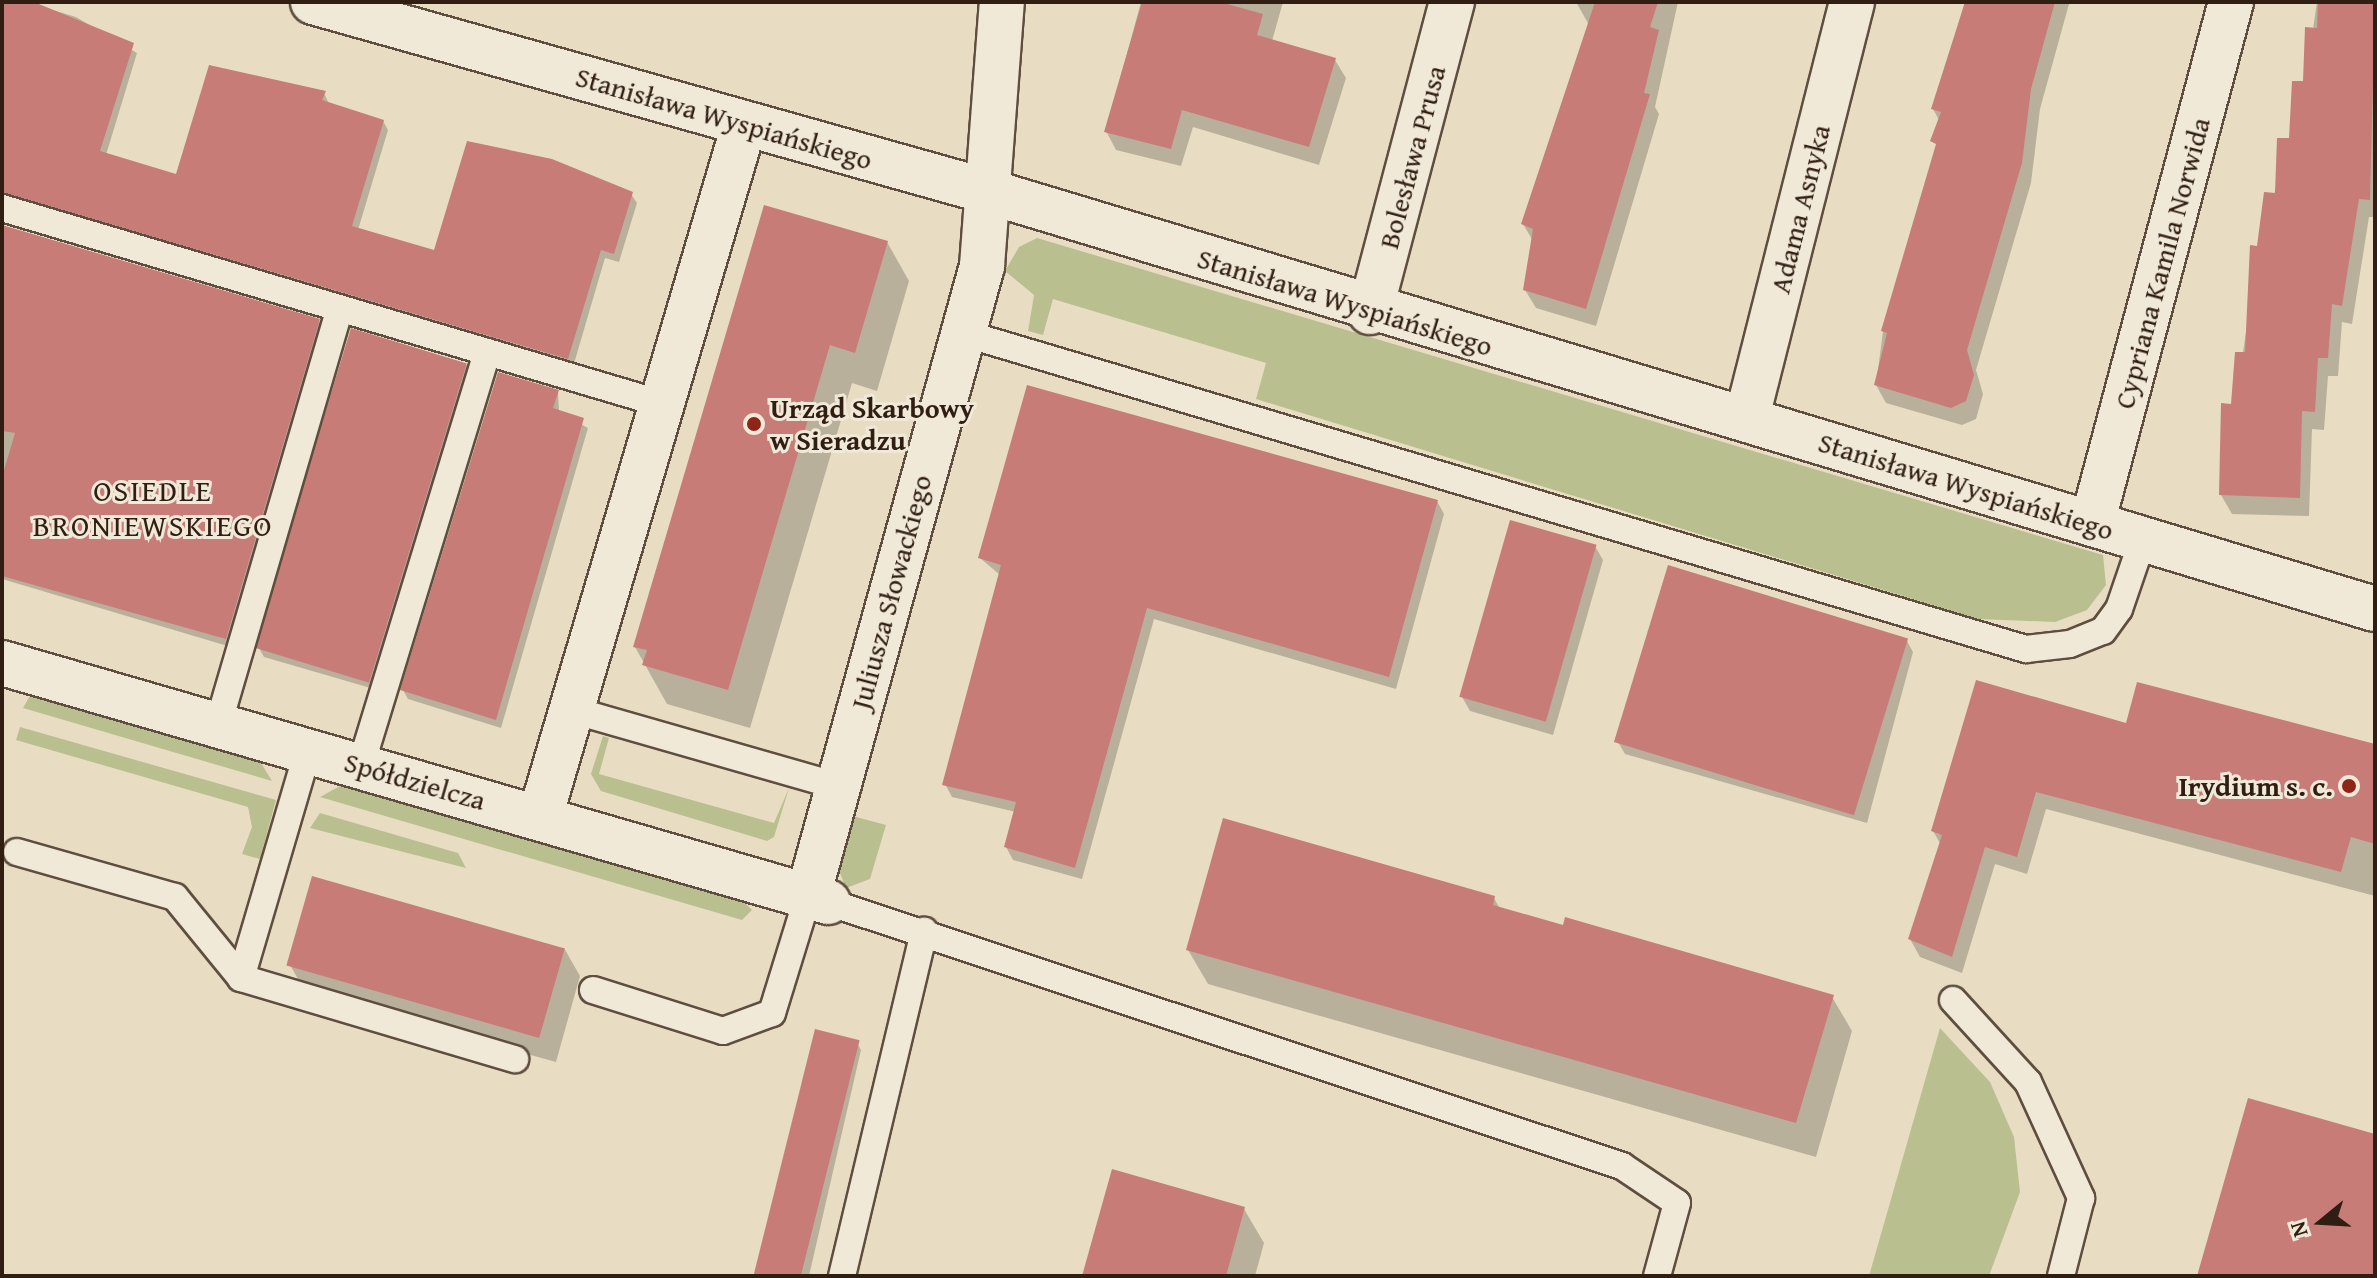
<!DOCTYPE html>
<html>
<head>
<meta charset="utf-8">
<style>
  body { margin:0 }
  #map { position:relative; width:2377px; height:1278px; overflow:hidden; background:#e8ddc3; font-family:"Gentium Book Plus",serif }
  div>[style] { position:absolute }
  .green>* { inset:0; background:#babf90 }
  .shadow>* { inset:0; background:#0003 }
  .building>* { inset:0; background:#c77c77; transform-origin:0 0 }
  .roads { filter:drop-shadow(2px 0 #5f4e3f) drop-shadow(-2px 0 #5f4e3f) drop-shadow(0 2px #5f4e3f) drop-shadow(0 -2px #5f4e3f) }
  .service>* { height:26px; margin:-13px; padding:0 13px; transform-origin:13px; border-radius:13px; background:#f0e9d8 }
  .minor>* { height:44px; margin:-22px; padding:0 22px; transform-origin:22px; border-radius:22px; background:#f0e9d8 }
  .dots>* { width:22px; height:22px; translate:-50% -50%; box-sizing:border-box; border:4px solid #f0e9d8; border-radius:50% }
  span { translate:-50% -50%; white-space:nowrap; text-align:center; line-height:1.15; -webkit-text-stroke:6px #f0e9d8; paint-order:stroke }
  .street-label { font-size:28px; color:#311e13 }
  .poi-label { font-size:28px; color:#311e13; font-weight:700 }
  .left { translate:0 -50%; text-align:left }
  .right { translate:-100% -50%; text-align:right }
  .neighbourhood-label { font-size:30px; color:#311e13; letter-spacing:2px }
  .frame { position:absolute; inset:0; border:4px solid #311e13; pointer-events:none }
  .north { position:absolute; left:2281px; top:1182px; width:80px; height:80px; -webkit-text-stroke:6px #f0e9d8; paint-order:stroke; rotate:252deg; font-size:22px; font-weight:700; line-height:32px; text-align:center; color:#311e13 }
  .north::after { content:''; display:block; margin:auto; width:28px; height:36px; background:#311e13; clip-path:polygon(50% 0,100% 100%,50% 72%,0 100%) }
</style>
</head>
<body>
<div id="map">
  <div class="green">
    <i style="clip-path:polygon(1037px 238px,2103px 555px,2106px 585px,2087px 610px,2055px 622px,1978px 619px,1256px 399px,1266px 363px,1053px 299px,1043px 335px,1028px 331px,1034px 295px,1005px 271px,1019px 247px)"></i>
    <i style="clip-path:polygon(31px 694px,261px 763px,272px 781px,23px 708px)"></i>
    <i style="clip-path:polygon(20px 727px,276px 800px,260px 859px,242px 854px,252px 827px,248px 807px,16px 740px)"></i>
    <i style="clip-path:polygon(603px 736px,609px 738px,599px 774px,774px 823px,789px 788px,774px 837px,767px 841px,601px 791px,591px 774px)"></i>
    <i style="clip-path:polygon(340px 786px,744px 902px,752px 910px,742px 920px,320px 797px)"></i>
    <i style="clip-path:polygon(320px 813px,458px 853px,466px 868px,310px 828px)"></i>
    <i style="clip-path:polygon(849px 815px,886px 825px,870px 879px,846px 888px,835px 861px)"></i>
    <i style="clip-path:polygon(1940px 1028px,1990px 1082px,2014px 1137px,2020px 1192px,1989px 1276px,1869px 1276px)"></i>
  </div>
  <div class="shadow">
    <i style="clip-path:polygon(26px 2px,76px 17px,137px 53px,106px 155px,178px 176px,324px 93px,329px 104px,383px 121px,388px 130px,358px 230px,435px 253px,631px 194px,637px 203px,619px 262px,605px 258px,573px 367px,2px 203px,2px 4px)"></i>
    <i style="clip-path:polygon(1141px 2px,1283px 2px,1272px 41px,1335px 60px,1346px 78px,1319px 165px,1193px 127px,1181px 166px,1116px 150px,1106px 131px)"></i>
    <i style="clip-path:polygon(1576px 2px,1678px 2px,1655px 107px,1659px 114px,1596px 326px,1536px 308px,1525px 290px,1533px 241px,1523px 224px,1589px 25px)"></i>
    <i style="clip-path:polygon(1965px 2px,2069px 4px,2040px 109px,2031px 183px,1976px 370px,1983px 394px,1976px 419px,1962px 425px,1886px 403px,1876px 385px,1883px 331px,1937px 149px,1940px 122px,1933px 109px)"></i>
    <i style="clip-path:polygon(2317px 2px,2375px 2px,2375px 217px,2369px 217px,2352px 324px,2342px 322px,2338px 376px,2328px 376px,2324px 430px,2312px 429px,2309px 516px,2232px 514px,2221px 495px,2259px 248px,2305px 84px)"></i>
    <i style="clip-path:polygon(2px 227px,319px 321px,324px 330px,231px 647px,2px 579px)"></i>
    <i style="clip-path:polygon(887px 242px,909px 281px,877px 391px,852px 383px,750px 728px,667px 704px,635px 647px)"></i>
    <i style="clip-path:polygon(466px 364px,471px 373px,374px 689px,264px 657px,259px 648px)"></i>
    <i style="clip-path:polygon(558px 392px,559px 412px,588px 428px,501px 728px,408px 699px,403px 690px)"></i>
    <i style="clip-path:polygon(1437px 501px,1444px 514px,1396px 689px,1154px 619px,1082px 879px,1013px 860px,1006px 847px,1016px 812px,952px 797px,945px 784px,1000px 575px,980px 558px)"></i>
    <i style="clip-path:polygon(1595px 546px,1603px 560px,1553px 735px,1470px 711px,1462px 697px)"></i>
    <i style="clip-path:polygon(1907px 641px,1913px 652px,1867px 823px,1625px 754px,1618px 742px)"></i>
    <i style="clip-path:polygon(2128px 726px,2375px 746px,2375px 896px,2046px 809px,2027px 874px,1995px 864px,1962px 973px,1920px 957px,1910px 939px,1941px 845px,1933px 831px)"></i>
    <i style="clip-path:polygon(1494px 898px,1500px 909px,1832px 997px,1852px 1031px,1816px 1157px,1208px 984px,1188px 950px)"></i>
    <i style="clip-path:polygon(564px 948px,580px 976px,556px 1062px,306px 993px,290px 965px)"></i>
    <i style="clip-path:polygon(856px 1041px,861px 1050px,809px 1276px,760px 1276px)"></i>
    <i style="clip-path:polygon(1244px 1209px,1264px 1243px,1255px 1276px,1084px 1276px)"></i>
  </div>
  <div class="building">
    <i style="clip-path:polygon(2px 2px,34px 2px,134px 43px,100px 151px,176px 174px,209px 65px,326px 91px,322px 100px,384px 120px,352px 226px,434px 250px,467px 141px,552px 159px,633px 192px,614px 254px,601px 250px,568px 359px,2px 192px)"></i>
    <i style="clip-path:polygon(1142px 2px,1220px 2px,1263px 14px,1257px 35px,1336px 58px,1309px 147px,1182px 110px,1171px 149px,1104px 132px)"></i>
    <i style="clip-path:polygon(1595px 2px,1658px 2px,1650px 27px,1659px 30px,1644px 93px,1650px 94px,1586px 309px,1523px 290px,1533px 229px,1521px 224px)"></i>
    <i style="clip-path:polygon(1965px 2px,2055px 2px,2031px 89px,2022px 163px,1967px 350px,1974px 375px,1966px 401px,1951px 408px,1874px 385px,1887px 333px,1881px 331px,1936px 144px,1930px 141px,1941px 112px,1931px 109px)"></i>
    <i style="clip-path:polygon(2318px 2px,2375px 2px,2370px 200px,2359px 199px,2342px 306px,2332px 304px,2328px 358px,2318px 358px,2315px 412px,2302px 411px,2300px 498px,2219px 495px,2221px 403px,2231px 404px,2235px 352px,2245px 352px,2250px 245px,2257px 246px,2264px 192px,2275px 193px,2277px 138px,2289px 138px,2292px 81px,2303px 81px,2305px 27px,2317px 28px)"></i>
    <i style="clip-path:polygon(764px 205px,888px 241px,855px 353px,830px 345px,728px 690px,642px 665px,647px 650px,633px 647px)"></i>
    <i style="clip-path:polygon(2px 225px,320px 319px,226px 639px,2px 576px,2px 477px,15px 433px,2px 431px)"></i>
    <i style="left:351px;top:328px;width:121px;height:334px;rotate:17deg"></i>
    <i style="clip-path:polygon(498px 372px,559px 390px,553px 408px,584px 418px,496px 720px,400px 690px)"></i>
    <i style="clip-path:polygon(1027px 385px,1438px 500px,1389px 677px,1147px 608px,1075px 868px,1004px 847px,1016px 802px,942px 785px,1001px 565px,978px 558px)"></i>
    <i style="left:1510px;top:520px;width:90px;height:184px;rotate:16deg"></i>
    <i style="left:1668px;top:565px;width:251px;height:185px;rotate:17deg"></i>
    <i style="clip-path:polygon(1976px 680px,2126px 723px,2137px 682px,2375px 744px,2375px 844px,2351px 837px,2341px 872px,2036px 792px,2017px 857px,1985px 847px,1952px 957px,1908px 939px,1942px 835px,1931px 831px)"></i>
    <i style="clip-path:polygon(1223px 818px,1495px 896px,1493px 905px,1563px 925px,1565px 917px,1834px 995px,1796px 1123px,1186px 950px)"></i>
    <i style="left:312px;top:876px;width:263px;height:93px;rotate:16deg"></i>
    <i style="left:815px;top:1029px;width:46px;height:253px;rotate:14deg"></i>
    <i style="clip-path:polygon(2248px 1098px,2375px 1134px,2375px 1276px,2197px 1276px)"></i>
    <i style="clip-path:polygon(1112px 1169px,1245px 1207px,1226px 1276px,1082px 1276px)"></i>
  </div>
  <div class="roads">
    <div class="service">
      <i style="left:2px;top:208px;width:685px;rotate:16.53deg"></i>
      <i style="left:963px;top:333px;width:1109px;rotate:16.56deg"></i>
      <i style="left:2026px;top:649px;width:44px;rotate:-6.5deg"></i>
      <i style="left:2070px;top:644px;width:35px;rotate:-22deg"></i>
      <i style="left:2103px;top:631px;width:27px;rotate:-54deg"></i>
      <i style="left:2119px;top:609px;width:74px;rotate:-71.1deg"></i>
      <i style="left:569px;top:709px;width:280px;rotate:16deg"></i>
      <i style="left:218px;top:725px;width:434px;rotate:-73.7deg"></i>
      <i style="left:361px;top:765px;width:432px;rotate:-73deg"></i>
      <i style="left:17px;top:852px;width:164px;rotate:15.9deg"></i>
      <i style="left:175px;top:897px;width:104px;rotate:50.8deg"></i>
      <i style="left:241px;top:978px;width:286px;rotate:16.5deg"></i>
      <i style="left:828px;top:902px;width:837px;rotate:18.39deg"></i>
      <i style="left:1622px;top:1166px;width:66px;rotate:33.9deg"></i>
      <i style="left:1677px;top:1203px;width:76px;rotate:105.3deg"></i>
      <i style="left:241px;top:978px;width:238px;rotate:-73.6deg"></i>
      <i style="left:593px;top:990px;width:136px;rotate:17.5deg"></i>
      <i style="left:723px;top:1031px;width:52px;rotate:-20.2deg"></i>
      <i style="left:772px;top:1013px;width:122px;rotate:-72.9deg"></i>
      <i style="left:1953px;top:1000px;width:111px;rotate:47.6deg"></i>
      <i style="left:2028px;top:1082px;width:128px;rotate:65.4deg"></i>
      <i style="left:2081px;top:1198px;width:81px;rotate:104.4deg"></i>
      <i style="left:842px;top:1276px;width:355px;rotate:-76.6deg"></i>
    </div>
    <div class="minor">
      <i style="left:313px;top:2px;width:703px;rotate:15.68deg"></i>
      <i style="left:990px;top:192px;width:1446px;rotate:16.76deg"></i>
      <i style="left:1370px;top:312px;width:321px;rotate:-75.2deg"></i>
      <i style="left:1747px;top:417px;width:428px;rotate:-75.8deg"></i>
      <i style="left:2092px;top:524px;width:540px;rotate:-75.09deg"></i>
      <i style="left:2px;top:663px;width:860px;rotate:16.14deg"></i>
      <i style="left:540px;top:817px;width:721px;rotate:-73.57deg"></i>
      <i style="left:808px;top:896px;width:654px;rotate:-74.56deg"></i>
      <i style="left:982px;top:266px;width:265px;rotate:-85.7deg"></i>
    </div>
  </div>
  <div class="dots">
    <i style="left:754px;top:424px;background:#8f2418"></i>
    <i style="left:2349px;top:786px;background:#8f2418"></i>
  </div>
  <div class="street-label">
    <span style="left:724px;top:118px;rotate:16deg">Stanisława Wyspiańskiego</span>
    <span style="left:1412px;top:157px;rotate:-75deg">Bolesława Prusa</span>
    <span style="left:1800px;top:209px;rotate:-76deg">Adama Asnyka</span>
    <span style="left:2162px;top:263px;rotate:-75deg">Cypriana Kamila Norwida</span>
    <span style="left:1345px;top:302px;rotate:17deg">Stanisława Wyspiańskiego</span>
    <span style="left:1966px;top:486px;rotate:17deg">Stanisława Wyspiańskiego</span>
    <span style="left:891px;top:592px;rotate:-75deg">Juliusza Słowackiego</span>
    <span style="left:415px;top:781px;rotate:16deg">Spółdzielcza</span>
  </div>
  <div class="poi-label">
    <span class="left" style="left:770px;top:424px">Urząd Skarbowy<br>w Sieradzu</span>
    <span class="right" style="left:2333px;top:786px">Irydium s. c.</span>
  </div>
  <div class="neighbourhood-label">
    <span style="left:153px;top:507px">OSIEDLE<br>BRONIEWSKIEGO</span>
  </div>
  <div class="frame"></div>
  <div class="north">N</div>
</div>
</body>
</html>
